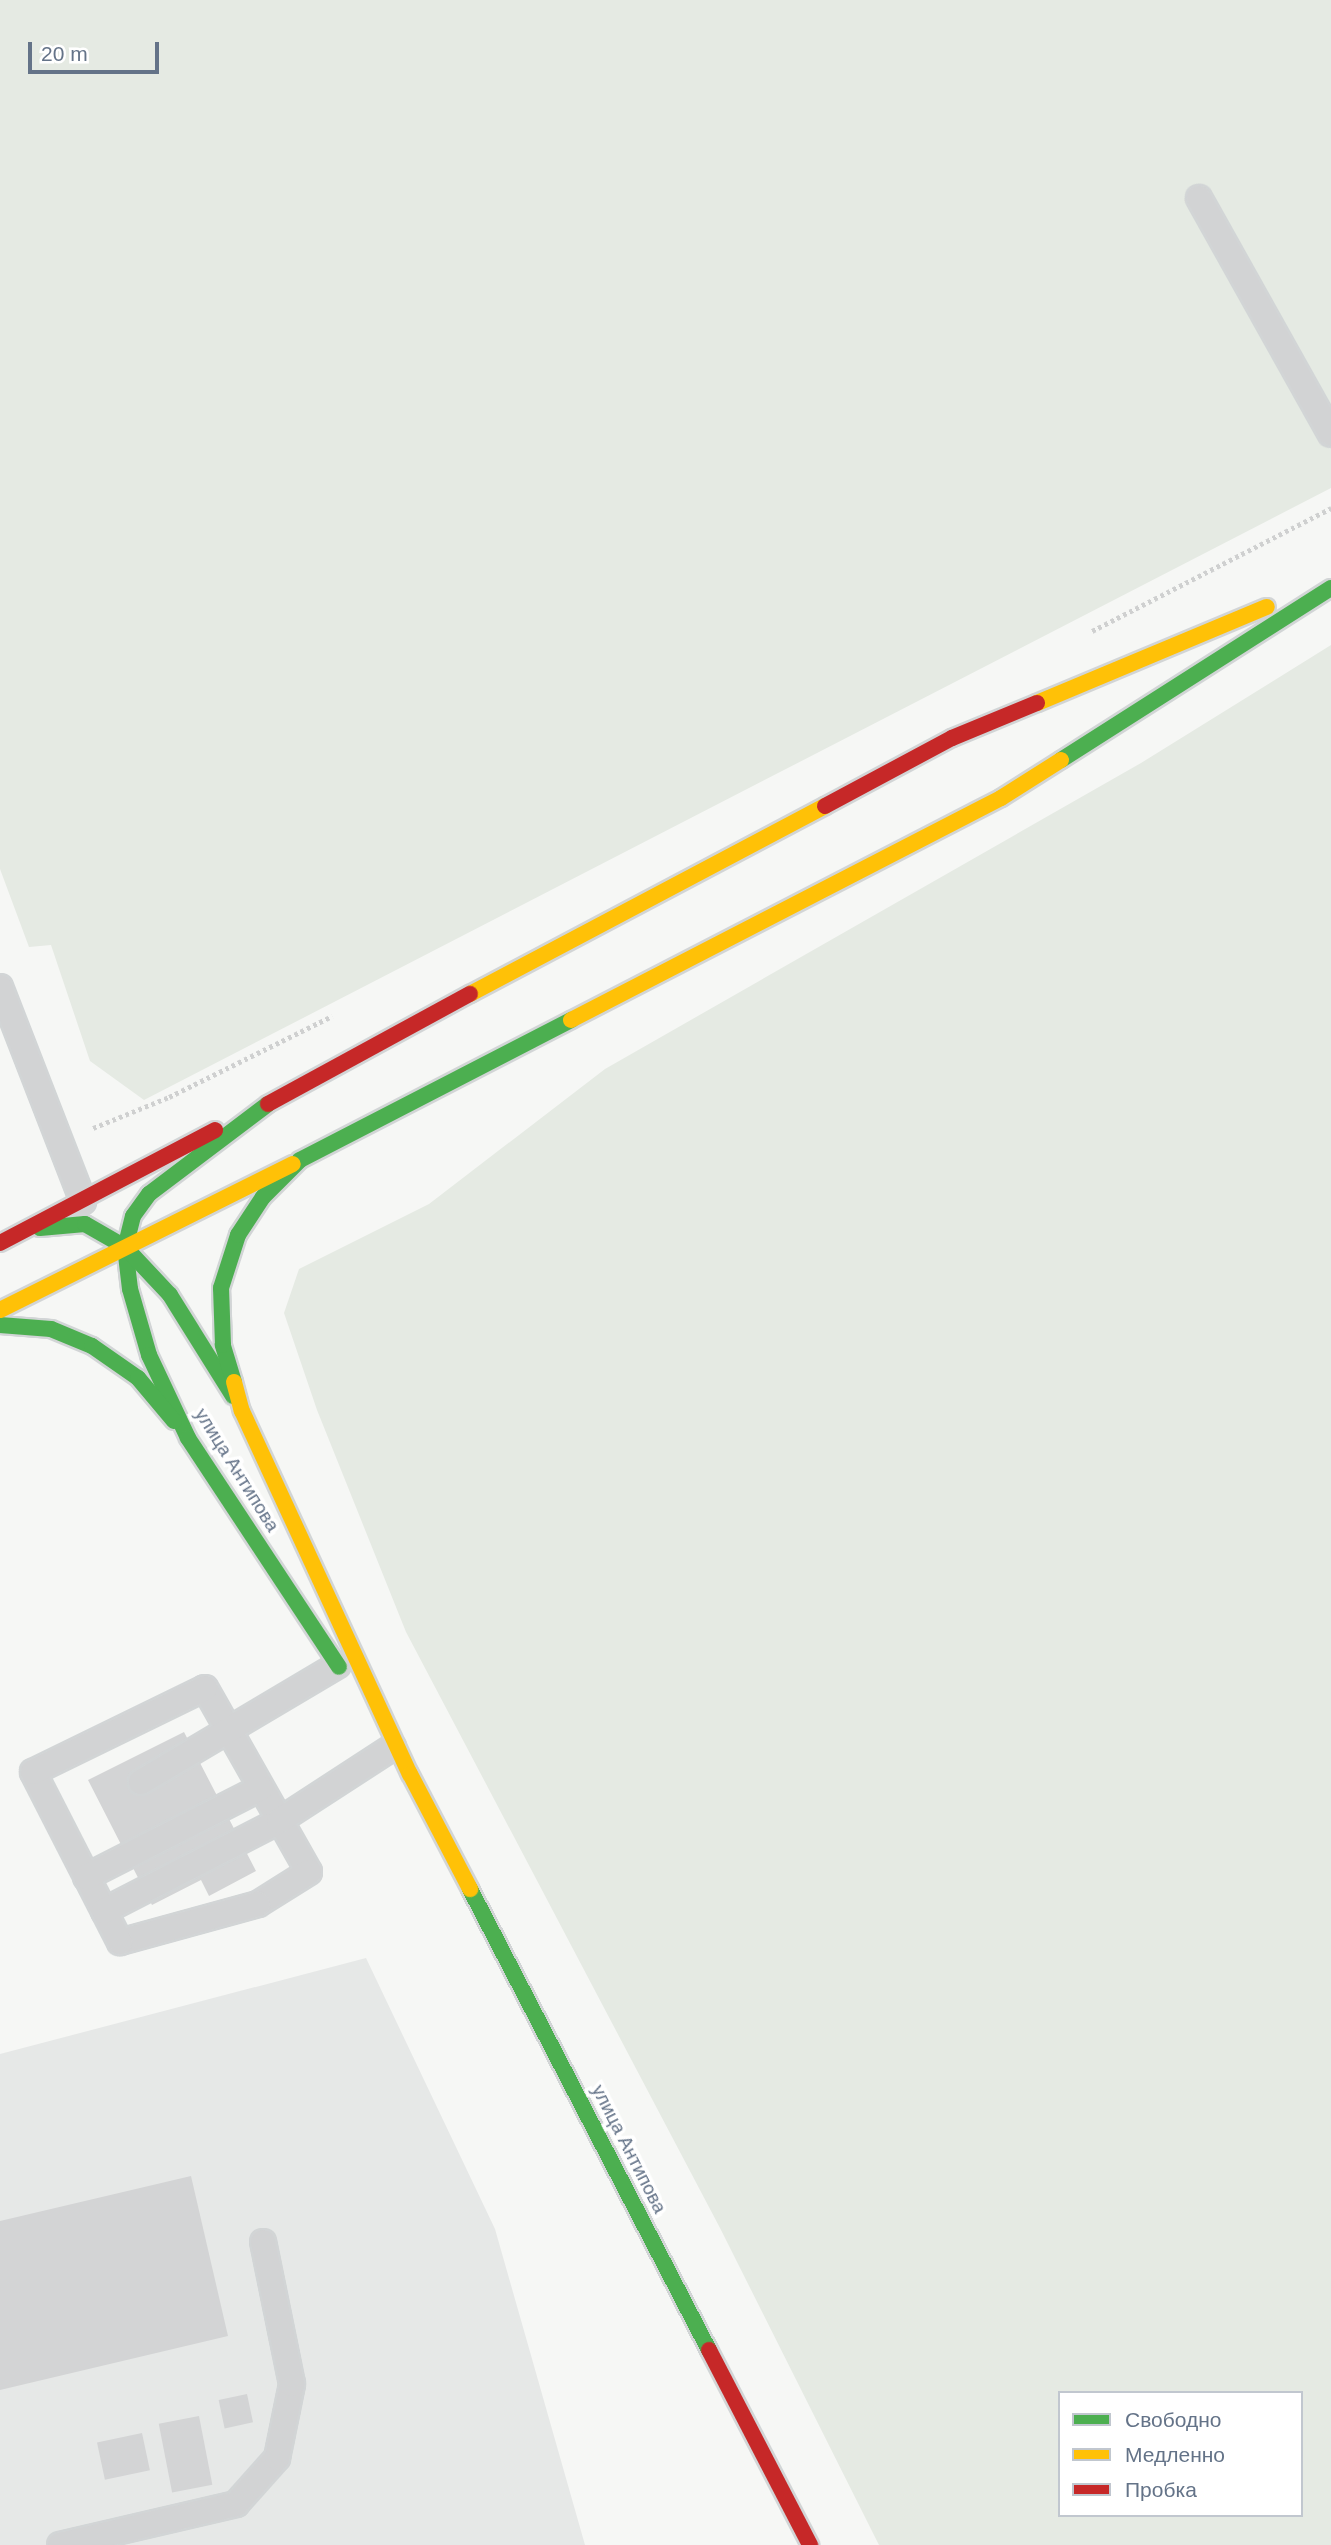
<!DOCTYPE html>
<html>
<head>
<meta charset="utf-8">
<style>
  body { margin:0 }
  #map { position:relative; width:1331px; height:2545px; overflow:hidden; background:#f6f7f5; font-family:Helvetica,sans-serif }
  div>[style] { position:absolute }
  .built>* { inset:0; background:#e6e8e7 }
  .green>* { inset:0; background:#e5eae3 }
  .building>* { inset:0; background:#d3d4d5; transform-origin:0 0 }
  .path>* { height:4.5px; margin-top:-2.25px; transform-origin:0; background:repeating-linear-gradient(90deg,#cfd0d0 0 3.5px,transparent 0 7px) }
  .roads { filter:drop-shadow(2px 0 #d2d5d6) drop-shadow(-2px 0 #d2d5d6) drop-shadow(0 2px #d2d5d6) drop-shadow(0 -2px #d2d5d6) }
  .lane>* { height:24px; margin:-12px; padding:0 12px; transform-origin:12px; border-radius:12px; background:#d2d3d4 }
  .fast>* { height:16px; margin:-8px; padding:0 8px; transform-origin:8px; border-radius:8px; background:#4caf50 }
  .slow>* { height:16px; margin:-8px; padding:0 8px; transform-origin:8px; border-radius:8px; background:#ffc107 }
  .jam>* { height:16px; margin:-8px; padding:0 8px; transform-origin:8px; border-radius:8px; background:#c62828 }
  span { translate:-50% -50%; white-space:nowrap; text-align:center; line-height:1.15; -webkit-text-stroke:7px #fff; paint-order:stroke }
  .street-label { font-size:19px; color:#647388 }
  .legend { position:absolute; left:1058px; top:2391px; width:245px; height:126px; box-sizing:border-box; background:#fff; border:2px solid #c1c7cf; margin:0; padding:9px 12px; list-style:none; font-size:21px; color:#647388 }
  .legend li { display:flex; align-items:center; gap:14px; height:35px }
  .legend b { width:35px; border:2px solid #c1c7cf }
  .scale { position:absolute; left:28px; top:42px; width:131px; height:32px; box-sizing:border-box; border:4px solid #647388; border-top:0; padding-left:9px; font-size:21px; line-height:24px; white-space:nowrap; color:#647388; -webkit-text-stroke:5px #fff; paint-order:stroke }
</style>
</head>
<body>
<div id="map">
  <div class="built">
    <i style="clip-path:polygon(366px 1958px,495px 2229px,585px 2545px,0 2545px,0 2054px)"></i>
  </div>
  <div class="green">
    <i style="clip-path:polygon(0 0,1331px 0,1331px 488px,144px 1100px,90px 1061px,51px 945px,29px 947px,0 869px)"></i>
    <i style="clip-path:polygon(evenodd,1331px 645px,1331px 2545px,879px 2545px,720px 2228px,406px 1632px,317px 1410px,284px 1313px,299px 1269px,429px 1204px,605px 1069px,1141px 763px,1331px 645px,1060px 2393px,1301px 2393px,1301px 2515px,1060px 2515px,1060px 2393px)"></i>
  </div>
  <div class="building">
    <i style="clip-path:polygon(184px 1732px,256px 1871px,209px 1896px,201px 1880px,152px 1905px,88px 1780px)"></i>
    <i style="clip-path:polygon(191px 2176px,228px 2336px,0 2390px,0 2221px)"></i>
    <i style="left:247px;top:2394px;width:29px;height:29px;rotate:78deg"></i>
    <i style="left:199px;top:2416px;width:70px;height:41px;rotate:79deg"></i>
    <i style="left:142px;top:2433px;width:38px;height:46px;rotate:78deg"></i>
  </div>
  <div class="path">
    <i style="left:1092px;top:631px;width:269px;rotate:-27.2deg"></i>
    <i style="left:93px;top:1128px;width:82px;rotate:-22.2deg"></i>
    <i style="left:169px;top:1097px;width:182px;rotate:-26.4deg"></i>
  </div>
  <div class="roads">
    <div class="lane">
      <i style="left:1199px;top:198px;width:270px;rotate:60.8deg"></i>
      <i style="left:0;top:987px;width:230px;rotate:68.8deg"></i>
      <i style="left:205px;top:1688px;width:211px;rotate:60.5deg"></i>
      <i style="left:309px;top:1872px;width:60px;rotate:147.9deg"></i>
      <i style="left:258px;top:1904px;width:143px;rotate:164.6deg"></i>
      <i style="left:120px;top:1942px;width:191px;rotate:-117.1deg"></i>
      <i style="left:33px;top:1772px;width:191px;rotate:-26deg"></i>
      <i style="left:141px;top:1782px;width:229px;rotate:-30.7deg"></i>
      <i style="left:86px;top:1877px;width:196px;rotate:-27deg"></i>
      <i style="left:104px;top:1911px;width:197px;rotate:-27.2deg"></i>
      <i style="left:279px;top:1821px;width:136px;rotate:-33deg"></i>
      <i style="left:60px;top:2545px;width:181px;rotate:-13.1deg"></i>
      <i style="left:236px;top:2504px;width:62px;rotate:-48.3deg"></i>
      <i style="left:277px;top:2458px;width:76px;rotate:-78.5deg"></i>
      <i style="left:292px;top:2384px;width:145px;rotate:-101.5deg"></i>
    </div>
    <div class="fast">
      <i style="left:1061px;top:760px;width:320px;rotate:-32.5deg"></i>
      <i style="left:268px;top:1104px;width:149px;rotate:142.9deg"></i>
      <i style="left:149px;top:1194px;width:27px;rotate:126deg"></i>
      <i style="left:133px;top:1216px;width:32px;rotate:104deg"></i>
      <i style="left:125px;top:1247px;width:42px;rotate:83.2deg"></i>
      <i style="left:130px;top:1289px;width:69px;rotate:73.9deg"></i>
      <i style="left:149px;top:1355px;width:92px;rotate:64.8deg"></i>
      <i style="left:188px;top:1438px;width:274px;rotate:56.6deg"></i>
      <i style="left:40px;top:1228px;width:45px;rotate:-5.1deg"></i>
      <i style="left:85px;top:1224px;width:46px;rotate:29.9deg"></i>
      <i style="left:125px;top:1247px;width:66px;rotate:46.8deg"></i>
      <i style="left:170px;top:1295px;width:119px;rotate:58deg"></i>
      <i style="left:0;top:1325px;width:51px;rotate:4.5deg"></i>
      <i style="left:51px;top:1329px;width:44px;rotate:22.5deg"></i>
      <i style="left:92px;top:1346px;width:56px;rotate:34.8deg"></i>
      <i style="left:138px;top:1378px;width:56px;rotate:50.1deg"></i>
      <i style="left:234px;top:1382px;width:39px;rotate:-107deg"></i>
      <i style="left:223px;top:1345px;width:57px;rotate:-92deg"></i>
      <i style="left:221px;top:1288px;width:56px;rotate:-72.2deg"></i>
      <i style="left:238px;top:1235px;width:45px;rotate:-56.7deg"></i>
      <i style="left:263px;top:1197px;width:52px;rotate:-45deg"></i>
      <i style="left:300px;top:1160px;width:305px;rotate:-27.3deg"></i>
      <i style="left:470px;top:1889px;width:519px;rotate:62.6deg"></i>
    </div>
    <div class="slow">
      <i style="left:1037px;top:703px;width:249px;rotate:-22.7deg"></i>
      <i style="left:470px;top:994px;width:402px;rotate:-27.9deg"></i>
      <i style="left:571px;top:1020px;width:484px;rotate:-27.3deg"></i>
      <i style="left:1001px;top:798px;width:71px;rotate:-32.3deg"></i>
      <i style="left:0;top:1310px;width:327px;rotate:-26.5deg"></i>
      <i style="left:234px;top:1382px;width:30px;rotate:75deg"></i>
      <i style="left:242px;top:1411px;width:400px;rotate:65.2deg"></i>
      <i style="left:410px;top:1774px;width:130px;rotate:62.4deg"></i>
    </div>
    <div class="jam">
      <i style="left:825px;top:806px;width:144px;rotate:-28.2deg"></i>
      <i style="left:952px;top:738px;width:92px;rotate:-22.4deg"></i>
      <i style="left:268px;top:1104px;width:230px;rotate:-28.6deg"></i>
      <i style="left:0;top:1243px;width:243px;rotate:-27.7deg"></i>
      <i style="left:709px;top:2350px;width:220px;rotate:62.6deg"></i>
    </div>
  </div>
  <div class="street-label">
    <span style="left:237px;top:1470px;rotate:58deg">улица Антипова</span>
    <span style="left:629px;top:2149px;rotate:63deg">улица Антипова</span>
  </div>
  <ul class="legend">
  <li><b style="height:9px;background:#4caf50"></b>Свободно</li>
  <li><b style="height:9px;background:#ffc107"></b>Медленно</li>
  <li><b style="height:9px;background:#c62828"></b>Пробка</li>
  </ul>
  <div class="scale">20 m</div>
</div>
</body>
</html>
